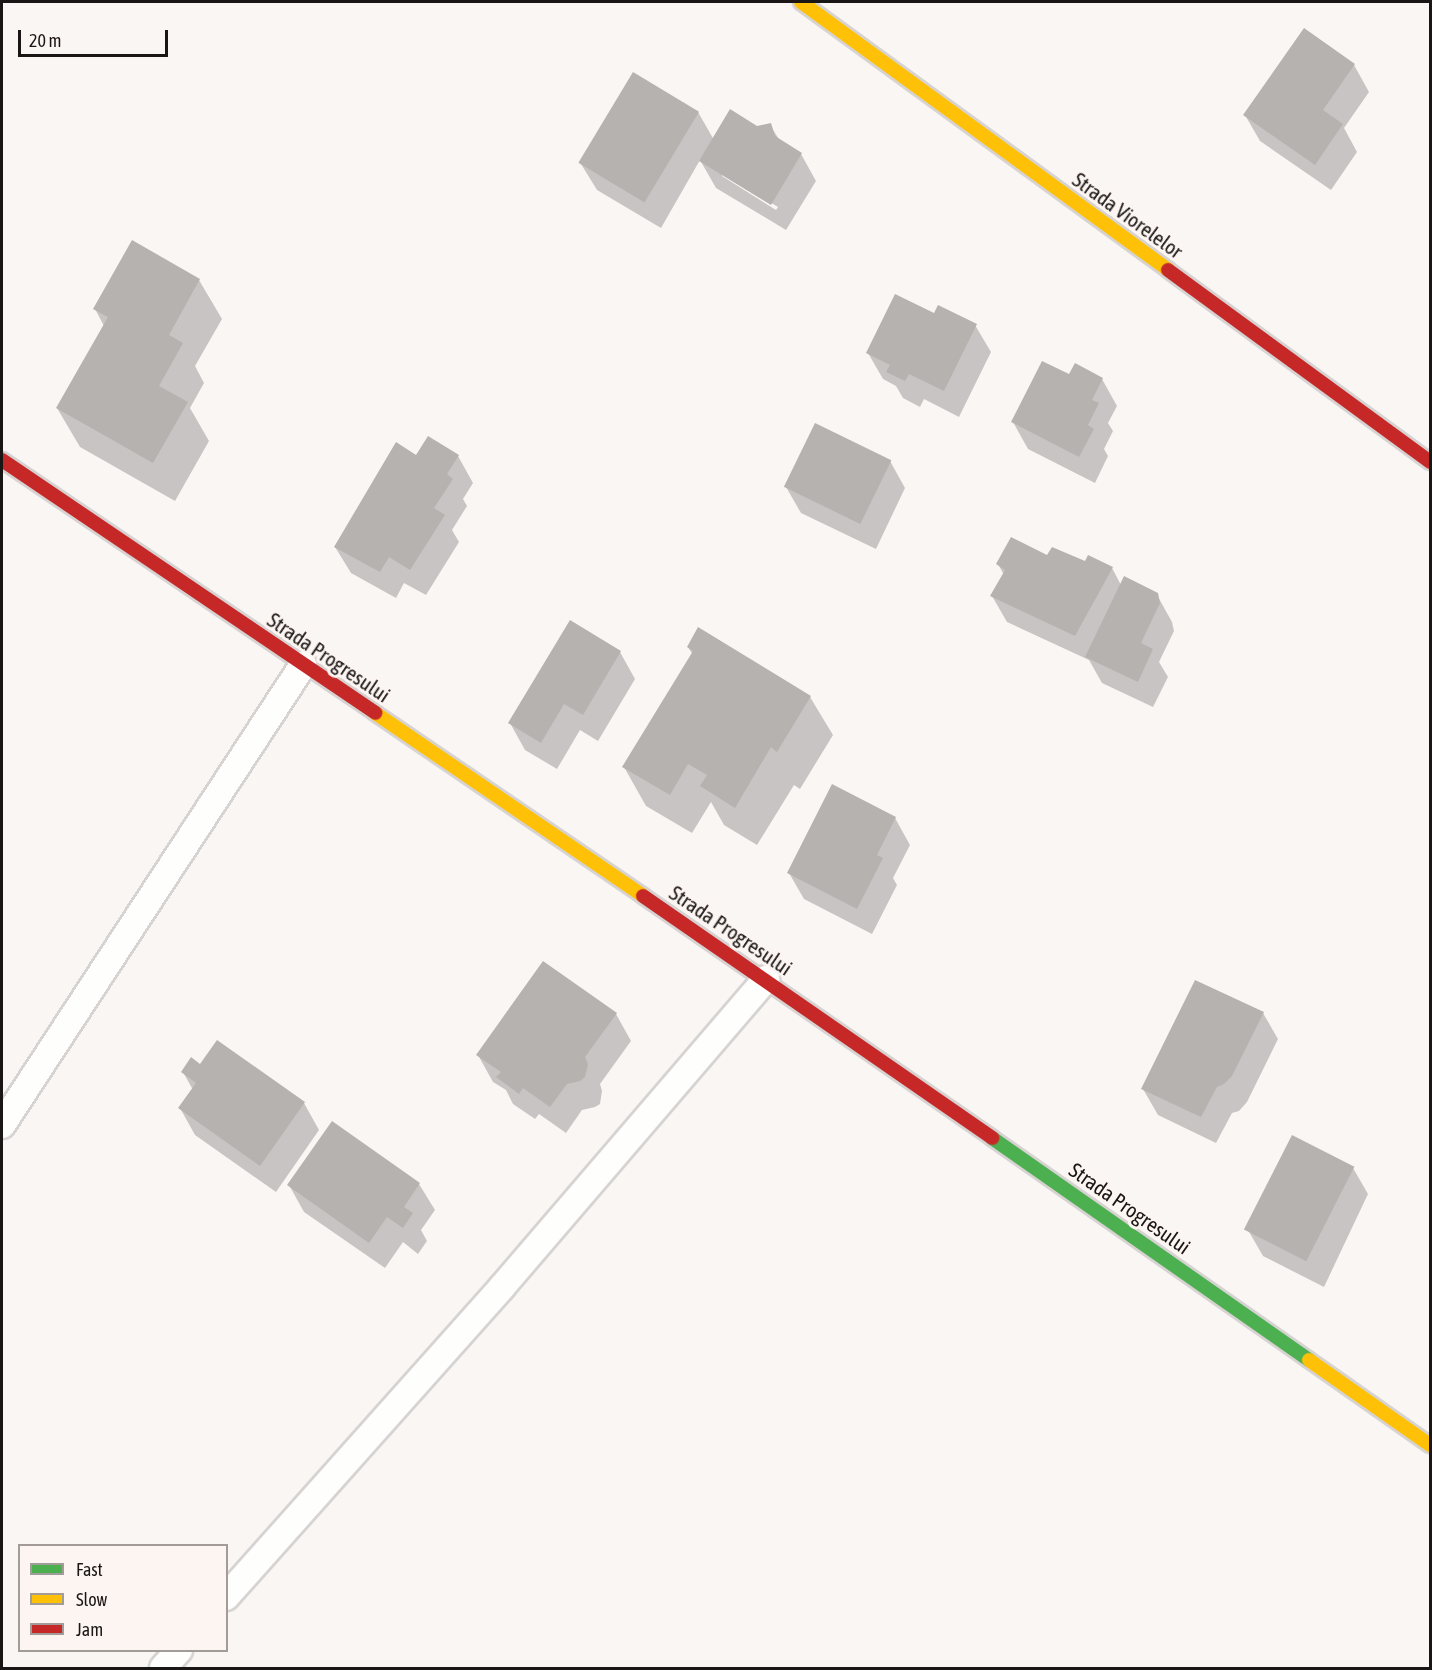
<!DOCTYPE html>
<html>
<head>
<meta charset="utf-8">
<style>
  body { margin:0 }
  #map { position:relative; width:1432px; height:1670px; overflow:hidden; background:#faf6f4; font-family:"Asap Condensed",sans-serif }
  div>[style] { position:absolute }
  .shadow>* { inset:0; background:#0003 }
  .building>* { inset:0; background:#b5b2b0; transform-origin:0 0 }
  .roads { filter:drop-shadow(2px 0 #d6d3d2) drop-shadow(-2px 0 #d6d3d2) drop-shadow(0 2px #d6d3d2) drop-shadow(0 -2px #d6d3d2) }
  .lane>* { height:26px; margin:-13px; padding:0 13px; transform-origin:13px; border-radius:13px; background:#fefefd }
  .fast>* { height:14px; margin:-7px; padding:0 7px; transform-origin:7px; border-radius:7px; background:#4caf50 }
  .slow>* { height:14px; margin:-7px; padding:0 7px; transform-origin:7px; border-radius:7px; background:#ffc107 }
  .jam>* { height:14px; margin:-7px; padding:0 7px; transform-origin:7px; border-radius:7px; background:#c62828 }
  span { translate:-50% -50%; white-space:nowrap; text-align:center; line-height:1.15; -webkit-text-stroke:6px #fdf5f1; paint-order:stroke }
  .street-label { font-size:21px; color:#191615 }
  .frame { position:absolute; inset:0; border:3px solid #191615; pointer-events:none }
  .legend { position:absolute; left:18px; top:1544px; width:210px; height:108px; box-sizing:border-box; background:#fdf5f1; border:2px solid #a29c99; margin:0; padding:8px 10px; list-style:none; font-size:18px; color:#191615 }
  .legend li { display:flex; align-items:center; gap:12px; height:30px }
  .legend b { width:30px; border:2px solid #a29c99 }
  .scale { position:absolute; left:18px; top:30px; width:150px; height:27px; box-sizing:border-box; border:3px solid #191615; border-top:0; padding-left:8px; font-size:18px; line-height:21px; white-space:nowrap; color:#191615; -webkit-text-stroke:4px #fdf5f1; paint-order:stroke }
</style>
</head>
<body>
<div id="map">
  <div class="shadow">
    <i style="clip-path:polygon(1354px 65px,1369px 92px,1344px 128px,1357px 152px,1331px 190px,1260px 141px,1245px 115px)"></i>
    <i style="clip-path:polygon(evenodd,698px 112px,714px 140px,770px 125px,780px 141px,801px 154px,816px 181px,786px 230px,716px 188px,700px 160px,661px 228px,597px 190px,581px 164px,698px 112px,722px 173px,778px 207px,776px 210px,722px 176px,722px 173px)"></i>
    <i style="clip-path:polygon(133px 242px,199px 280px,222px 319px,195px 366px,204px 383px,190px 408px,209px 441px,175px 501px,80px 447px,57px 408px,104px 326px,95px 309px)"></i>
    <i style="clip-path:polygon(935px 315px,975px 325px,991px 352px,959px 417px,924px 399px,920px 407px,903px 398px,896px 386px,883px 379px,868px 353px)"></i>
    <i style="clip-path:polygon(1070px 376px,1102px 379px,1117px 406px,1108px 423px,1113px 431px,1104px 449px,1108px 456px,1095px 483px,1028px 449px,1013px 422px)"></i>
    <i style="clip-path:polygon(458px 456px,473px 483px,463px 499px,467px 506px,452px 530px,459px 542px,426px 595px,404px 583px,396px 598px,351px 573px,335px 547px,416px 457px)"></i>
    <i style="clip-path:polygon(890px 461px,905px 488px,876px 549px,801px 513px,786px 487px)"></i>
    <i style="clip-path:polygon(1048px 557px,1112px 568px,1121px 585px,1157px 595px,1172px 622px,1174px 631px,1159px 662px,1168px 677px,1153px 707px,1102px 683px,1089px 660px,1007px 622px,992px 596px,1004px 575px,998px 564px)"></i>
    <i style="clip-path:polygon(688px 647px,810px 697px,833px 735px,800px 789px,794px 785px,757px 845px,724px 825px,711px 802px,692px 833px,646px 806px,624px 767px,693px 655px)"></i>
    <i style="clip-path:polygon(620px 652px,635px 679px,598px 741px,580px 730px,557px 769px,525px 750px,510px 723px)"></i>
    <i style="clip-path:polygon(895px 818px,910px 845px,893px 878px,897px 885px,872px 934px,804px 899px,789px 873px)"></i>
    <i style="clip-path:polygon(1263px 1013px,1278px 1039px,1247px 1102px,1239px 1111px,1232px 1113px,1216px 1143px,1158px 1115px,1143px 1089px)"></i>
    <i style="clip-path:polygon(616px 1014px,631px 1041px,600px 1084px,602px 1091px,600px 1104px,595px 1107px,582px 1110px,566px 1133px,539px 1114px,535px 1119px,513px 1104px,506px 1090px,493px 1082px,478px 1055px)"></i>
    <i style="clip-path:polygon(200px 1066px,304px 1103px,319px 1130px,276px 1192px,195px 1135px,180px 1108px,193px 1090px,183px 1072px)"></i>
    <i style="clip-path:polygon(1353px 1168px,1368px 1194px,1324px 1287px,1263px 1256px,1248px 1230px)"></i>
    <i style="clip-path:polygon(419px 1184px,435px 1210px,421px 1230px,427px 1241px,418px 1254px,403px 1242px,385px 1268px,304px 1212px,289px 1185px)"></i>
  </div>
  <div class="building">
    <i style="clip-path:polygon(1304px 28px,1355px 64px,1323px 110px,1343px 124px,1315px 165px,1243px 115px)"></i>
    <i style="left:633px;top:72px;width:77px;height:106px;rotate:31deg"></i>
    <i style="clip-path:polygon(730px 109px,757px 126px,771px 123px,775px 136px,802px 153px,771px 205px,699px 161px)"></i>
    <i style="clip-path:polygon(132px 240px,200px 279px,169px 335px,183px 343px,159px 386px,188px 402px,153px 463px,56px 408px,108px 317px,93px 309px)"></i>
    <i style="clip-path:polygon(895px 294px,934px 313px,938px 305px,977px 324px,944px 391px,909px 374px,905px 381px,886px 372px,890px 365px,866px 353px)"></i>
    <i style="clip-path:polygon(1042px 361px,1069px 374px,1075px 363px,1103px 378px,1092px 400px,1099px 403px,1088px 425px,1094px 429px,1079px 457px,1011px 422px)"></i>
    <i style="left:815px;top:423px;width:85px;height:71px;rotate:26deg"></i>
    <i style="clip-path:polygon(428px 436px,459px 455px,447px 474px,453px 479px,434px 508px,445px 515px,410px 570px,389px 557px,380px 572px,334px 547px,396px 442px,416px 455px)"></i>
    <i style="clip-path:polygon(1011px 537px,1047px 555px,1052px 547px,1085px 561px,1088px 555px,1113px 567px,1075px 636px,990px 596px,1005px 570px,996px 564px)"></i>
    <i style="clip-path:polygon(1124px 576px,1158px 593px,1160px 603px,1141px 643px,1153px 649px,1138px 682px,1085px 657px)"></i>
    <i style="clip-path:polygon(570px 620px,621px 651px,583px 715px,564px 704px,541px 743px,508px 723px)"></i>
    <i style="clip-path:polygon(698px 627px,811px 696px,777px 752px,771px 747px,735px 808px,700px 786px,707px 775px,688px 764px,670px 795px,622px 767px,693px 651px,687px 647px)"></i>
    <i style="clip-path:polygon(832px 784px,896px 817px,877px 855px,883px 858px,857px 909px,787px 873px)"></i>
    <i style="clip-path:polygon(543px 961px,617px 1013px,585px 1057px,588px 1064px,585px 1077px,580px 1081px,567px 1084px,550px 1107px,523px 1088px,519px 1094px,496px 1077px,501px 1072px,476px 1055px)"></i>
    <i style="clip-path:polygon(1195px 980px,1264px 1012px,1232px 1076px,1224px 1084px,1217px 1087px,1201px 1117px,1141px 1089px)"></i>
    <i style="clip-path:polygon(217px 1040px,305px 1102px,260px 1166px,178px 1108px,196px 1083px,181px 1072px,191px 1057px,200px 1064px)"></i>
    <i style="clip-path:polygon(332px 1121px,420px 1183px,404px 1207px,413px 1213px,403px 1228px,387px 1217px,369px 1243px,287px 1185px)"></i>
    <i style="left:1292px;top:1135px;width:70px;height:106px;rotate:27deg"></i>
  </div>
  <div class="roads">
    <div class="lane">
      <i style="left:2px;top:1125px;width:550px;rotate:-56.8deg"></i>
      <i style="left:226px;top:1597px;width:415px;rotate:-48.3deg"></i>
      <i style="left:502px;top:1287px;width:406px;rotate:-49.4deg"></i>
      <i style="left:163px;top:1668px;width:24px;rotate:-48deg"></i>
    </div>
    <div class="fast">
      <i style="left:992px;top:1138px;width:387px;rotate:35deg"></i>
    </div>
    <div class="slow">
      <i style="left:801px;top:2px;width:454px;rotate:36.1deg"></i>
      <i style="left:375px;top:713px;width:325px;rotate:34.3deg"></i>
      <i style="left:1309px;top:1360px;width:148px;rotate:35.1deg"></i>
    </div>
    <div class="jam">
      <i style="left:1168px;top:270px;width:325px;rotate:36.2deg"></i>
      <i style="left:2px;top:460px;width:451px;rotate:34.1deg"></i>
      <i style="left:643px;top:896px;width:425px;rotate:34.7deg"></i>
    </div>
  </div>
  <div class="street-label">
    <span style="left:1128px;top:215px;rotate:36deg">Strada Viorelelor</span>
    <span style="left:329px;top:657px;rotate:34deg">Strada Progresului</span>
    <span style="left:731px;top:930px;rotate:34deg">Strada Progresului</span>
    <span style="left:1130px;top:1208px;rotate:35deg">Strada Progresului</span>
  </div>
  <div class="frame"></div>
  <ul class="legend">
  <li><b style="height:8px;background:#4caf50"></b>Fast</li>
  <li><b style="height:8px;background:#ffc107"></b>Slow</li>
  <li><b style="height:8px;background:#c62828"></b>Jam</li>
  </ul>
  <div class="scale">20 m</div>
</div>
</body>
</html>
